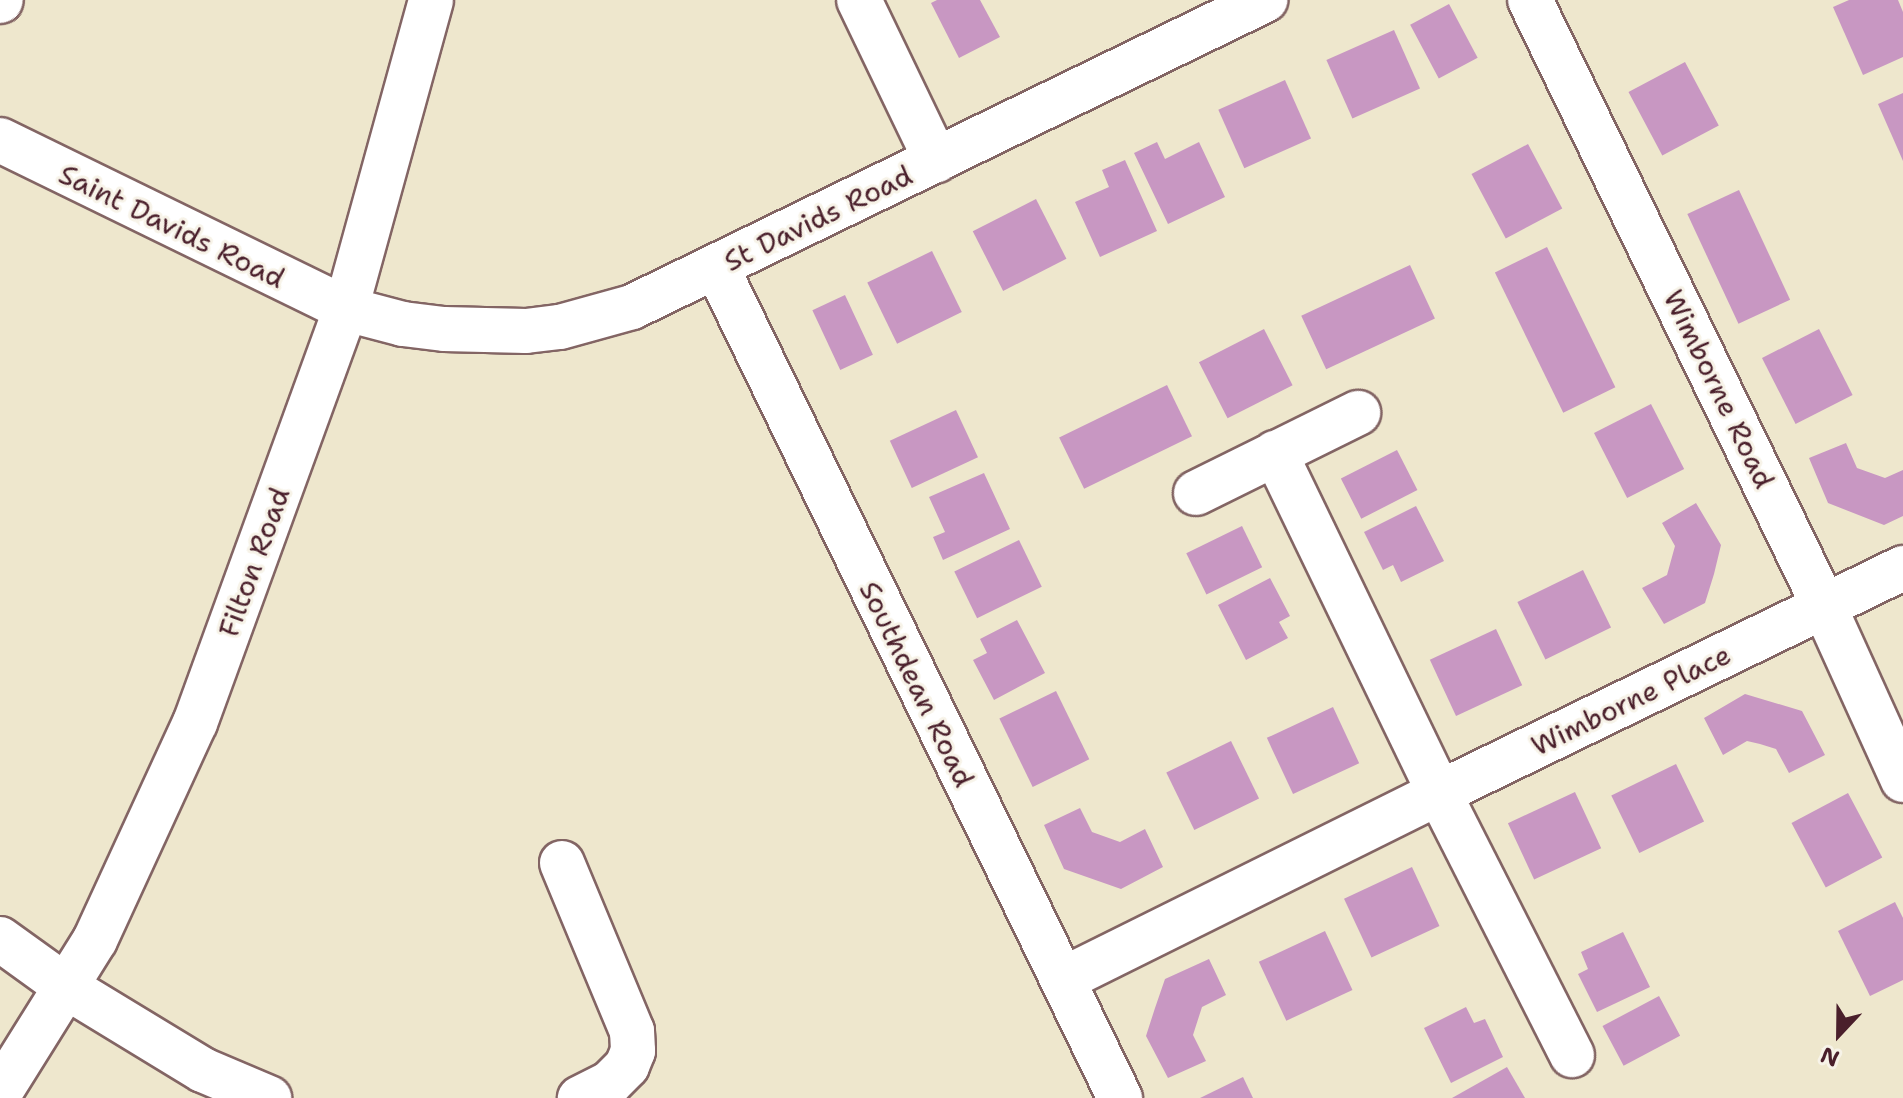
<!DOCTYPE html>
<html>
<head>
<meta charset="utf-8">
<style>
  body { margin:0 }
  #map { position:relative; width:1903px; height:1098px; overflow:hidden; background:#eee7cd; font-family:"Shantell Sans",sans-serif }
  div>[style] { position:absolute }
  .building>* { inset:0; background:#c897c2; transform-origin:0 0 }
  .roads { filter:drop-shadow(2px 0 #836564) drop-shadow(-2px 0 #836564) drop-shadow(0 2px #836564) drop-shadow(0 -2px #836564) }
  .minor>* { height:44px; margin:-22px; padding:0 22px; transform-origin:22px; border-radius:22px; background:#fff }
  span { translate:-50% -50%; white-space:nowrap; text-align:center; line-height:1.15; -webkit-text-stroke:6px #f7f3e8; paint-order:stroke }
  .street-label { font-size:28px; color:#4a1f2b }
  .north { position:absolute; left:1799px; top:994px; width:80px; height:80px; -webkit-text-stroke:6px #f7f3e8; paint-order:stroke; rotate:202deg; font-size:22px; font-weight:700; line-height:32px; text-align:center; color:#4a1f2b }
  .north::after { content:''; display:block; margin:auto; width:28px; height:36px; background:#4a1f2b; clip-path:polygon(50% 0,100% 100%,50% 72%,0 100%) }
</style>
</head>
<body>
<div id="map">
  <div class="building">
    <i style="clip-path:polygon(937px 0,980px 0,1000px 37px,959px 58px,931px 3px)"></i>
    <i style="clip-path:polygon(1849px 0,1898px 0,1903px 12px,1903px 57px,1863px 75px,1833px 7px)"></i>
    <i style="left:1449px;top:4px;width:61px;height:44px;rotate:62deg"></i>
    <i style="left:1394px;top:30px;width:64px;height:74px;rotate:66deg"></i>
    <i style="left:1685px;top:62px;width:72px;height:64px;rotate:62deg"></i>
    <i style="left:1285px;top:80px;width:64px;height:73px;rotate:66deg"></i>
    <i style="clip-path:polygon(1903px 93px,1903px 161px,1878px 104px)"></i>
    <i style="clip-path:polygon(1157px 142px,1165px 159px,1199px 142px,1225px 197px,1168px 224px,1134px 153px)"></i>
    <i style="left:1528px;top:144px;width:73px;height:64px;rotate:62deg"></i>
    <i style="clip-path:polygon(1125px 160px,1157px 231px,1100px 257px,1075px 202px,1109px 187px,1102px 170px)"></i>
    <i style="left:1739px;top:190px;width:121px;height:57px;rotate:65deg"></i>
    <i style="left:1036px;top:199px;width:67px;height:71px;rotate:63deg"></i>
    <i style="left:1547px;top:247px;width:156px;height:58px;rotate:64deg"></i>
    <i style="left:932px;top:251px;width:68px;height:72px;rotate:64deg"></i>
    <i style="left:1410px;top:265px;width:59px;height:120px;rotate:65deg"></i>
    <i style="left:845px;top:295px;width:66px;height:36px;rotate:65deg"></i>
    <i style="left:1264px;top:329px;width:63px;height:73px;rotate:63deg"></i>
    <i style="left:1819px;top:329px;width:74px;height:64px;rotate:63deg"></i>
    <i style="left:1167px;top:385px;width:57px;height:120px;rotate:64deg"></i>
    <i style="left:1651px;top:404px;width:73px;height:64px;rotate:63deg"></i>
    <i style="left:956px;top:410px;width:52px;height:73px;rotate:65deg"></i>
    <i style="clip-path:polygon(1846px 443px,1857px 468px,1885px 478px,1903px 470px,1903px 516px,1884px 525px,1828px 503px,1809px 458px)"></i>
    <i style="left:1397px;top:450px;width:45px;height:63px;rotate:63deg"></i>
    <i style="clip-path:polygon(984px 473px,1010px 529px,943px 560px,933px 537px,945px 532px,929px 497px)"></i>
    <i style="clip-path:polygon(1696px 503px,1721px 545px,1714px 574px,1705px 603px,1664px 624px,1642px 588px,1667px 575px,1675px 546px,1662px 523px)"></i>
    <i style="clip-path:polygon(1416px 506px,1444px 561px,1401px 582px,1393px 565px,1383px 570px,1364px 532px)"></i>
    <i style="left:1242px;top:526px;width:46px;height:62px;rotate:64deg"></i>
    <i style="left:1019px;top:540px;width:52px;height:72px;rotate:64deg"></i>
    <i style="left:1583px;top:570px;width:64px;height:73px;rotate:64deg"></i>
    <i style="clip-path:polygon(1270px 578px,1290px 616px,1279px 622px,1288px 638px,1246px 660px,1218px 605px)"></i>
    <i style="clip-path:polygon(1017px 620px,1045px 673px,994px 700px,973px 660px,987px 653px,980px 639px)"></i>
    <i style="left:1496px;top:629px;width:62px;height:73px;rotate:65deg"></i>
    <i style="left:1056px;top:691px;width:76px;height:63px;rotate:64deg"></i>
    <i style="clip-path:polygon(1745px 694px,1802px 711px,1825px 755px,1789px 773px,1776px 749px,1760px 744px,1747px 741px,1723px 755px,1704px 718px)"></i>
    <i style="left:1333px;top:707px;width:62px;height:73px;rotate:65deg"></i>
    <i style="left:1231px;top:741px;width:64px;height:72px;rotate:64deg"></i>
    <i style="left:1676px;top:764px;width:64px;height:72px;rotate:64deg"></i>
    <i style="left:1575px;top:792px;width:62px;height:74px;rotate:65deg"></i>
    <i style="left:1848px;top:793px;width:73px;height:64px;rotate:62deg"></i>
    <i style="clip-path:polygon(1080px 808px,1092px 832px,1120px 842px,1145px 829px,1163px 867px,1121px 889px,1064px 869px,1044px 825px)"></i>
    <i style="left:1412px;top:867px;width:65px;height:75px;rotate:65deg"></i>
    <i style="clip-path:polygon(1895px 902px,1903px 918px,1903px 980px,1870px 996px,1838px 931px)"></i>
    <i style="left:1325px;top:931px;width:65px;height:73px;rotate:65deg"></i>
    <i style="clip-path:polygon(1623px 932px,1650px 987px,1597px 1012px,1578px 974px,1588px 969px,1581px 952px)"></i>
    <i style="clip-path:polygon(1209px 959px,1226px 995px,1202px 1007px,1193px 1035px,1206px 1061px,1168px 1078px,1146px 1036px,1155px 1008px,1165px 979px)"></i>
    <i style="left:1659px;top:996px;width:45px;height:64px;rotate:62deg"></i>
    <i style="clip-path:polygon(1466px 1007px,1474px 1023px,1485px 1019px,1503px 1057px,1451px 1083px,1424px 1028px)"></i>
    <i style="clip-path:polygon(1507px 1067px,1525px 1098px,1452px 1098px)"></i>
    <i style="clip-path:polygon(1243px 1077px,1253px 1098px,1200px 1098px)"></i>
  </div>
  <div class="roads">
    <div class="minor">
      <i style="left:859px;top:0;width:178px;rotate:64.3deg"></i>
      <i style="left:1530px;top:0;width:674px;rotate:64.12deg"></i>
      <i style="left:1824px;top:606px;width:191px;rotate:65.6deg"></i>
      <i style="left:0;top:1px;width:1px;rotate:-45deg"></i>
      <i style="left:0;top:140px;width:385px;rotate:26deg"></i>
      <i style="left:346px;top:309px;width:59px;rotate:14.7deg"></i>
      <i style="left:403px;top:324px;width:41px;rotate:7deg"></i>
      <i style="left:444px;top:329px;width:82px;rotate:1.4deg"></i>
      <i style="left:526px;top:331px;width:34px;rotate:-7deg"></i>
      <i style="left:560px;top:327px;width:75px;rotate:-15.5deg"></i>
      <i style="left:632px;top:307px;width:704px;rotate:-25.87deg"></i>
      <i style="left:717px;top:268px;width:923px;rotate:64.1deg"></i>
      <i style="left:1275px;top:453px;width:377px;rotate:64.2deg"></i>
      <i style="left:1439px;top:793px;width:516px;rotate:-25.87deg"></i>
      <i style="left:1196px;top:493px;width:181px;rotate:-26.3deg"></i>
      <i style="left:562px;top:863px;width:182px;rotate:67.4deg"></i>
      <i style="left:632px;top:1031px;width:20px;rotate:87deg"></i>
      <i style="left:633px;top:1051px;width:16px;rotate:112deg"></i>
      <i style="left:627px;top:1066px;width:24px;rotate:135deg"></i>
      <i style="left:610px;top:1083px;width:34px;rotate:153deg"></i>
      <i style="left:0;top:939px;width:84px;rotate:35.8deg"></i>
      <i style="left:68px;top:988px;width:158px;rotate:31.3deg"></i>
      <i style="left:203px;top:1070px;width:72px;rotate:23deg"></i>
      <i style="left:1064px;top:979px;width:419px;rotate:-26.4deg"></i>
      <i style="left:1439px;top:793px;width:294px;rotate:63.1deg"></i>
      <i style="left:0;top:1092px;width:179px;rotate:-58deg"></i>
      <i style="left:95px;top:940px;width:239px;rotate:-65.3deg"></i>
      <i style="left:195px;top:723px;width:441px;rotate:-70deg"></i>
      <i style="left:346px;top:309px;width:320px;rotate:-74.6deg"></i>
    </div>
  </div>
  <div class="street-label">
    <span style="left:818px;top:218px;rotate:-26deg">St Davids Road</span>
    <span style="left:172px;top:226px;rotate:26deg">Saint Davids Road</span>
    <span style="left:1719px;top:389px;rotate:64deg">Wimborne Road</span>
    <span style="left:254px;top:562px;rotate:-70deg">Filton Road</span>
    <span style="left:917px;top:684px;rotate:64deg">Southdean Road</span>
    <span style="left:1631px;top:700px;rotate:-26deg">Wimborne Place</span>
  </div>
  <div class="north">N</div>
</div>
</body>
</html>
